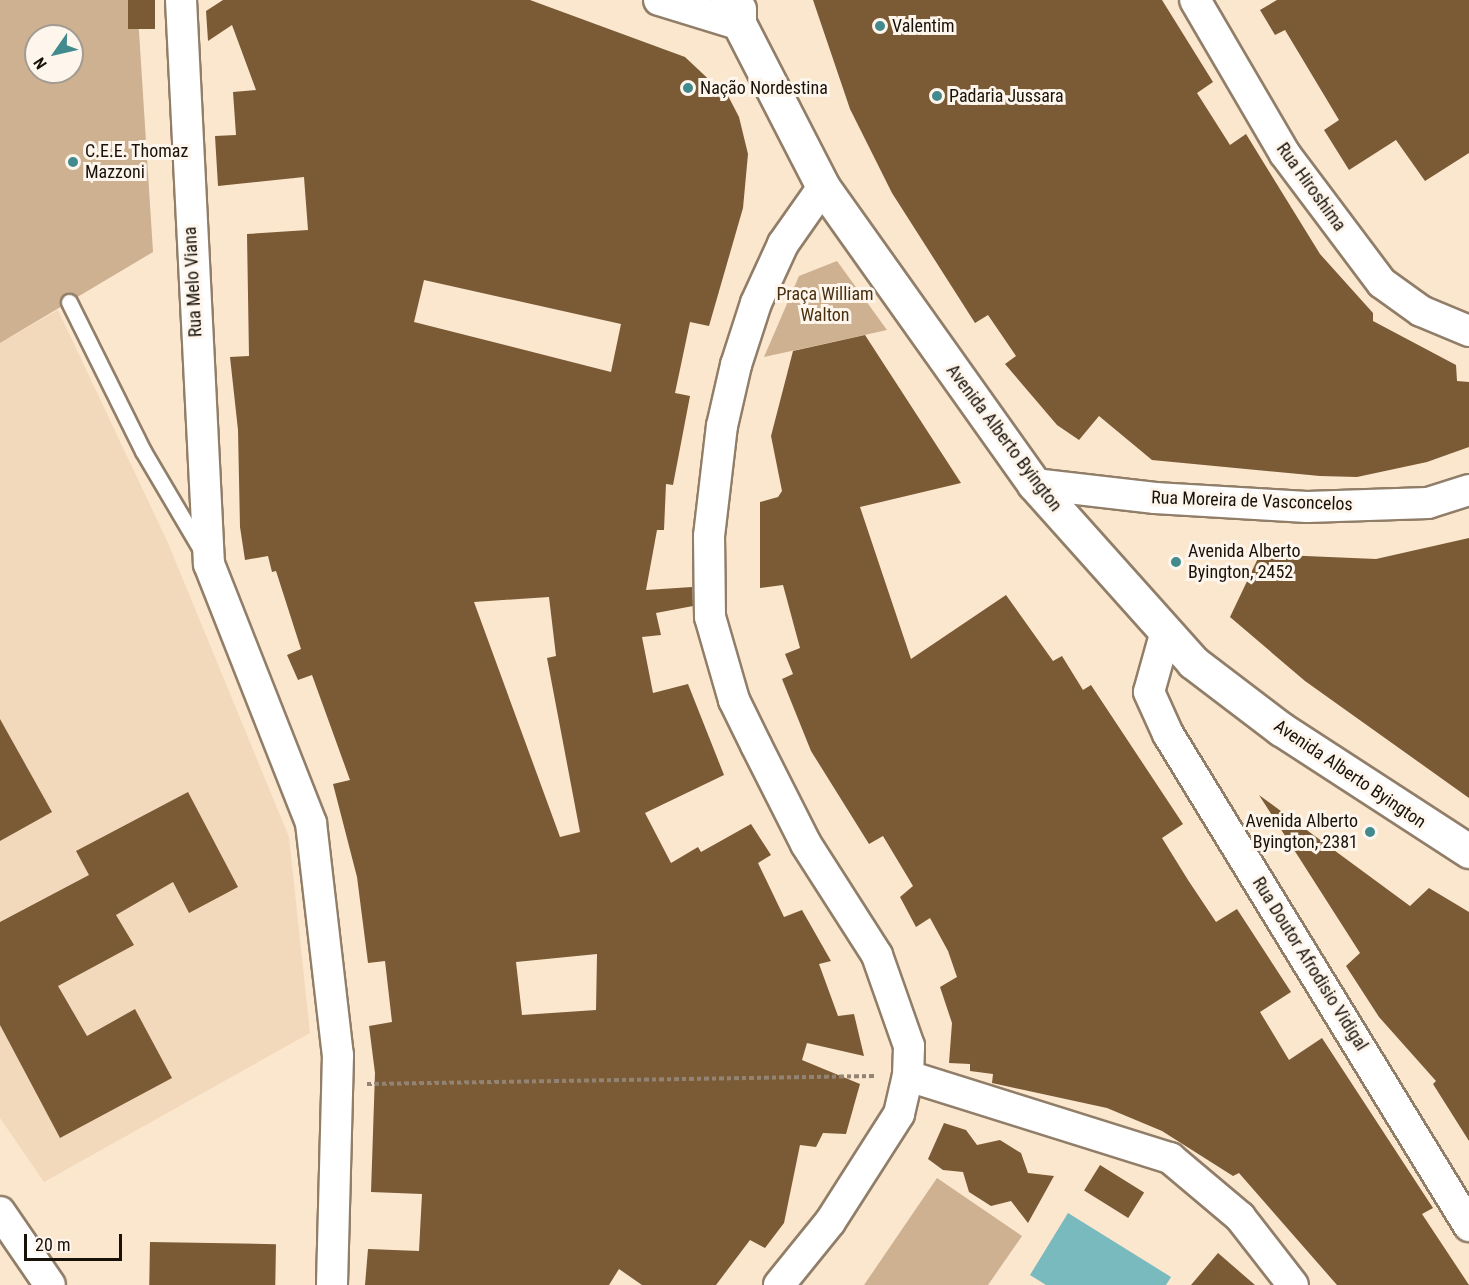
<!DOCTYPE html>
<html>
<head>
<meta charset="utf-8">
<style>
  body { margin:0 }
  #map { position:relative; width:1469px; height:1285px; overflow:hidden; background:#fbe6ce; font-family:"Roboto Condensed",sans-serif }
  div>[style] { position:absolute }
  .built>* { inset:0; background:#f3d9bb }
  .green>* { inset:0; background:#cdb190 }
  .water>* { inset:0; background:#79babe }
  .building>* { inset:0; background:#7a5b35; transform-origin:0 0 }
  .path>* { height:4px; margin-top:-2px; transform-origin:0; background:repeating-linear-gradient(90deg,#928373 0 4.5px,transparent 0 7.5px) }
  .roads { filter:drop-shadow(2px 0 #917e69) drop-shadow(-2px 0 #917e69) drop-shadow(0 2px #917e69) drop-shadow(0 -2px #917e69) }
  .lane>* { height:15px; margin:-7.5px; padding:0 7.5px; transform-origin:7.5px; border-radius:7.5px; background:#fff }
  .street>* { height:30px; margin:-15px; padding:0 15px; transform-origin:15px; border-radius:15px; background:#fff }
  .secondary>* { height:33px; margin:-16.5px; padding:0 16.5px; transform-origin:16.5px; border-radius:16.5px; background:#fff }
  .dots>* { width:16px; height:16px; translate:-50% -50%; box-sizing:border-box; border:3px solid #fef6ec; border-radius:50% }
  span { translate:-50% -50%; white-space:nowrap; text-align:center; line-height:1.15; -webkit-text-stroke:6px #fef6ec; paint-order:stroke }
  .poi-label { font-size:18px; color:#19120a }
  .left { translate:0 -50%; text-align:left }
  .right { translate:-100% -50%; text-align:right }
  .street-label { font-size:18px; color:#19120a }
  .park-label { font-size:18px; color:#48300f }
  .north { position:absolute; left:24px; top:24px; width:60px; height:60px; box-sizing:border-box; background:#fef6ec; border:2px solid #a29b92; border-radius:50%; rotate:236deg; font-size:16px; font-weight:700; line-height:24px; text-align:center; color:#19120a }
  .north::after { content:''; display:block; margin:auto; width:21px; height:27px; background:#428a8e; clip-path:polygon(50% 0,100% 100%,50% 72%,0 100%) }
  .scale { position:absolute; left:24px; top:1234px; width:98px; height:27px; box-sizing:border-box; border:3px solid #19120a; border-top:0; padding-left:8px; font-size:18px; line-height:21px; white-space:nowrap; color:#19120a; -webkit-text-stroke:4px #fef6ec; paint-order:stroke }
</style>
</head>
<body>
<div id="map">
  <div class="built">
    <i style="clip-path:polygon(58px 310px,168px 543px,289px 837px,310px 1033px,44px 1182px,0 1118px,0 343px)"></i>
  </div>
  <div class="green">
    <i style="clip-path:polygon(evenodd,0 0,137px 0,153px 252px,0 343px,0 0,36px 36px,72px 36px,72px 72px,36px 72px,36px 36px)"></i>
    <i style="clip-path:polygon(837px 261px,887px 330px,764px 357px,799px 276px)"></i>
    <i style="clip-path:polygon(937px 1178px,1022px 1236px,988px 1285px,864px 1285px)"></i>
  </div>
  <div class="water">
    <i style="clip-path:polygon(1068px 1213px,1171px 1277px,1166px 1285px,1046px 1285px,1030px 1275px)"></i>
  </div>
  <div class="building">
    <i style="left:128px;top:0;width:27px;height:29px"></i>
    <i style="clip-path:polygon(evenodd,223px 0,530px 0,685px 57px,719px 89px,723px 86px,739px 117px,748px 154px,743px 208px,709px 326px,690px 322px,675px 393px,690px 396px,673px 485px,666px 484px,664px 530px,657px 530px,646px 590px,692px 587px,693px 606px,656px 613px,661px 635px,642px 637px,653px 693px,688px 684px,724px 775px,645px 813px,671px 863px,698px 847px,701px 852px,751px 824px,771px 855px,758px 863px,784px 917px,802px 910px,831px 961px,819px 964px,838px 1016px,854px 1014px,864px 1056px,807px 1043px,802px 1060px,860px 1084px,846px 1134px,823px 1133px,816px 1147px,800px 1145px,784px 1223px,765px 1248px,750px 1240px,716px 1285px,642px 1285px,619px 1269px,609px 1285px,365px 1285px,368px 1249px,419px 1251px,422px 1194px,371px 1192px,375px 1073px,369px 1026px,392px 1022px,385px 961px,368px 963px,357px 877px,333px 784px,350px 780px,312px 675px,298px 680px,287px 655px,301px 649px,276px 571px,272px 572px,268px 556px,245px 560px,240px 527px,238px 430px,230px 357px,249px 356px,247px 234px,308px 230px,304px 177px,218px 186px,215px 136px,236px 135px,233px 92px,256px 90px,232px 25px,208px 41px,206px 11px,223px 0,424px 280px,621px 324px,611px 372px,414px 322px,424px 280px,223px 0,549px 597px,556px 656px,547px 658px,580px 832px,560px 837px,474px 602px,549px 597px,223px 0,597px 954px,596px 1010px,522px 1015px,516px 962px,597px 954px)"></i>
    <i style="clip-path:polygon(813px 0,1162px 0,1213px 82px,1197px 93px,1230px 145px,1246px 134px,1320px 254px,1373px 313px,1373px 321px,1456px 365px,1457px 381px,1469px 382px,1469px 447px,1427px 462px,1357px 477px,1320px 476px,1152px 460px,1099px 416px,1079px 440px,1057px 425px,1005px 364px,1016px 356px,988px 315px,975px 323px,892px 193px,850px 109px)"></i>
    <i style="clip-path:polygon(1277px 0,1469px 0,1469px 153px,1425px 181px,1396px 140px,1349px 170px,1324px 130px,1339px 120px,1285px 30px,1275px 35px,1260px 10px)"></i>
    <i style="clip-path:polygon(865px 335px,961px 483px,860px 507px,911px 659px,1006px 595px,1053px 661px,1062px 656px,1083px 690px,1091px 685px,1183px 824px,1162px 838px,1188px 880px,1216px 922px,1237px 909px,1291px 992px,1260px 1012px,1289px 1060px,1322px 1038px,1433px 1208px,1422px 1214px,1469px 1285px,1337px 1285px,1239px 1173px,1233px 1176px,1162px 1131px,1107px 1108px,992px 1083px,993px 1074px,970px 1071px,970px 1064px,949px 1063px,952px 1023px,940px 987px,957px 977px,948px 951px,930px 918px,916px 927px,900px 897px,913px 886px,883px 836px,869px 844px,811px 751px,782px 679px,793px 674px,785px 654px,800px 648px,783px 585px,760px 588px,760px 502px,778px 497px,782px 491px,771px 436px,793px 351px)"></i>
    <i style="clip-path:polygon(1469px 538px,1469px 798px,1305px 681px,1230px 617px,1260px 554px,1376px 559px)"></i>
    <i style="clip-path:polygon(0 719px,52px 812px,0 841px)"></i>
    <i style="clip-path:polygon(188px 792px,238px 887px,189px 913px,173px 882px,116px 915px,134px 945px,58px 986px,87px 1036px,135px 1009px,172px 1078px,60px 1138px,0 1025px,0 922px,89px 875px,76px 851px)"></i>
    <i style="clip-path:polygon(1259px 795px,1410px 906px,1429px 888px,1469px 912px,1469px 1141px,1433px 1084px,1436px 1081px,1379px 1017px,1346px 966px,1360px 953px)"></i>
    <i style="clip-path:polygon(944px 1123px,966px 1130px,977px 1145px,1000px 1140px,1021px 1153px,1028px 1173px,1054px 1176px,1028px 1223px,1011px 1201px,991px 1206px,969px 1192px,963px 1172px,943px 1170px,928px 1159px)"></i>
    <i style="left:1100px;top:1165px;width:52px;height:30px;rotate:32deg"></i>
    <i style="left:150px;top:1242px;width:126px;height:43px;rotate:1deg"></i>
    <i style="clip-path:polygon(1218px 1253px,1255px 1285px,1191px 1285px)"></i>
  </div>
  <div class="path">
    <i style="left:367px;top:1084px;width:508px;rotate:-0.9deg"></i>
  </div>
  <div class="roads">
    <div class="lane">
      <i style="left:69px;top:302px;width:166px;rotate:63.6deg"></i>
      <i style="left:143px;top:451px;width:118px;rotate:59.5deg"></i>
    </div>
    <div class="street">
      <i style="left:181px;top:0;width:565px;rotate:87.16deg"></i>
      <i style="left:209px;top:564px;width:278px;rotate:68.5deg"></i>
      <i style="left:311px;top:823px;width:234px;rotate:83.4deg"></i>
      <i style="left:338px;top:1055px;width:230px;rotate:91.5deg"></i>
      <i style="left:659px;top:0;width:86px;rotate:17deg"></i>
      <i style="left:741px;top:25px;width:16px;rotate:-90deg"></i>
      <i style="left:1195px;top:0;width:178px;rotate:59.7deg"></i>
      <i style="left:1285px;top:154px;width:161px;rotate:53.1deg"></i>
      <i style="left:1382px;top:283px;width:48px;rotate:35.7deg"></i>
      <i style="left:1421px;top:311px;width:52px;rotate:22.6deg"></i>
      <i style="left:1034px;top:484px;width:122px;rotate:6.6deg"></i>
      <i style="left:1155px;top:498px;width:152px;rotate:3.4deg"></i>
      <i style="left:1307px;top:507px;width:121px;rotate:-1.9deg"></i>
      <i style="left:1428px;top:503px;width:43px;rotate:-17.6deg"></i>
      <i style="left:1166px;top:631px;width:63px;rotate:105.6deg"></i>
      <i style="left:1149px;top:692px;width:46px;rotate:65.7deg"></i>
      <i style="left:1168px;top:734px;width:577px;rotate:58.54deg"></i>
      <i style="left:908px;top:1076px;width:275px;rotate:17.4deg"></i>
      <i style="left:1170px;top:1158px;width:92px;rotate:40.1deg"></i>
      <i style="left:1240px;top:1217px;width:86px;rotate:52.1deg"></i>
      <i style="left:0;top:1212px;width:88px;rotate:55.6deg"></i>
      <i style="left:779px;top:1285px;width:81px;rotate:-51deg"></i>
      <i style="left:830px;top:1222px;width:128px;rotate:-57.4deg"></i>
      <i style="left:899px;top:1114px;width:39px;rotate:-77deg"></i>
      <i style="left:908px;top:1076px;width:30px;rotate:-88deg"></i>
      <i style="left:909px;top:1046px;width:96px;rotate:-109.4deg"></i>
      <i style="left:877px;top:955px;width:132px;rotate:-122.6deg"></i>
      <i style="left:806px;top:844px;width:111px;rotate:-116.8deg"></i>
      <i style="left:756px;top:745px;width:50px;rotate:-116.1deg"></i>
      <i style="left:734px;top:700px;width:86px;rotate:-106.1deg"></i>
      <i style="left:710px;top:617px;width:81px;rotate:-90.7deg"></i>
      <i style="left:709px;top:536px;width:111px;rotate:-83.3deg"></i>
      <i style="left:722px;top:426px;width:63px;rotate:-77.1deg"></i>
      <i style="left:736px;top:365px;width:65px;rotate:-72.1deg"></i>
      <i style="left:756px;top:303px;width:65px;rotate:-65.4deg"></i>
      <i style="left:783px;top:244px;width:70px;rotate:-54.9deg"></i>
    </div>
    <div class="secondary">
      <i style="left:727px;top:0;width:210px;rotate:62.8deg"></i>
      <i style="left:823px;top:187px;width:364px;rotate:54.6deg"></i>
      <i style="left:1034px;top:484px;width:239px;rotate:48.2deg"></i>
      <i style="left:1193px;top:662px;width:111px;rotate:37.3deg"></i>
      <i style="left:1281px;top:729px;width:224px;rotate:33deg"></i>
    </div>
  </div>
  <div class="dots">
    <i style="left:880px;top:26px;background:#428a8e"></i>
    <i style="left:688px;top:88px;background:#428a8e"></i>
    <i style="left:937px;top:96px;background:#428a8e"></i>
    <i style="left:73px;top:162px;background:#428a8e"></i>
    <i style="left:1176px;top:562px;background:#428a8e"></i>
    <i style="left:1370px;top:832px;background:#428a8e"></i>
  </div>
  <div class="poi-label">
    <span class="left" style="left:892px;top:26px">Valentim</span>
    <span class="left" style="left:700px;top:88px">Nação Nordestina</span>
    <span class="left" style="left:949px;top:96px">Padaria Jussara</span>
    <span class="left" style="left:85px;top:162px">C.E.E. Thomaz<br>Mazzoni</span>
    <span class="left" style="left:1188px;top:562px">Avenida Alberto<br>Byington, 2452</span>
    <span class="right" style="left:1358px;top:832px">Avenida Alberto<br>Byington, 2381</span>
  </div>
  <div class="street-label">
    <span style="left:1311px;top:187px;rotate:54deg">Rua Hiroshima</span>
    <span style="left:193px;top:282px;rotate:-93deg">Rua Melo Viana</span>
    <span style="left:1004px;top:438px;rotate:53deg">Avenida Alberto Byington</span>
    <span style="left:1252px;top:501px;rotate:2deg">Rua Moreira de Vasconcelos</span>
    <span style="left:1350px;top:774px;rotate:34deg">Avenida Alberto Byington</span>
    <span style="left:1310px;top:964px;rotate:58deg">Rua Doutor Afrodisio Vidigal</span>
  </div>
  <div class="park-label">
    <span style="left:825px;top:305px">Praça William<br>Walton</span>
  </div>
  <div class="north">N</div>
  <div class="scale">20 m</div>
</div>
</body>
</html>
